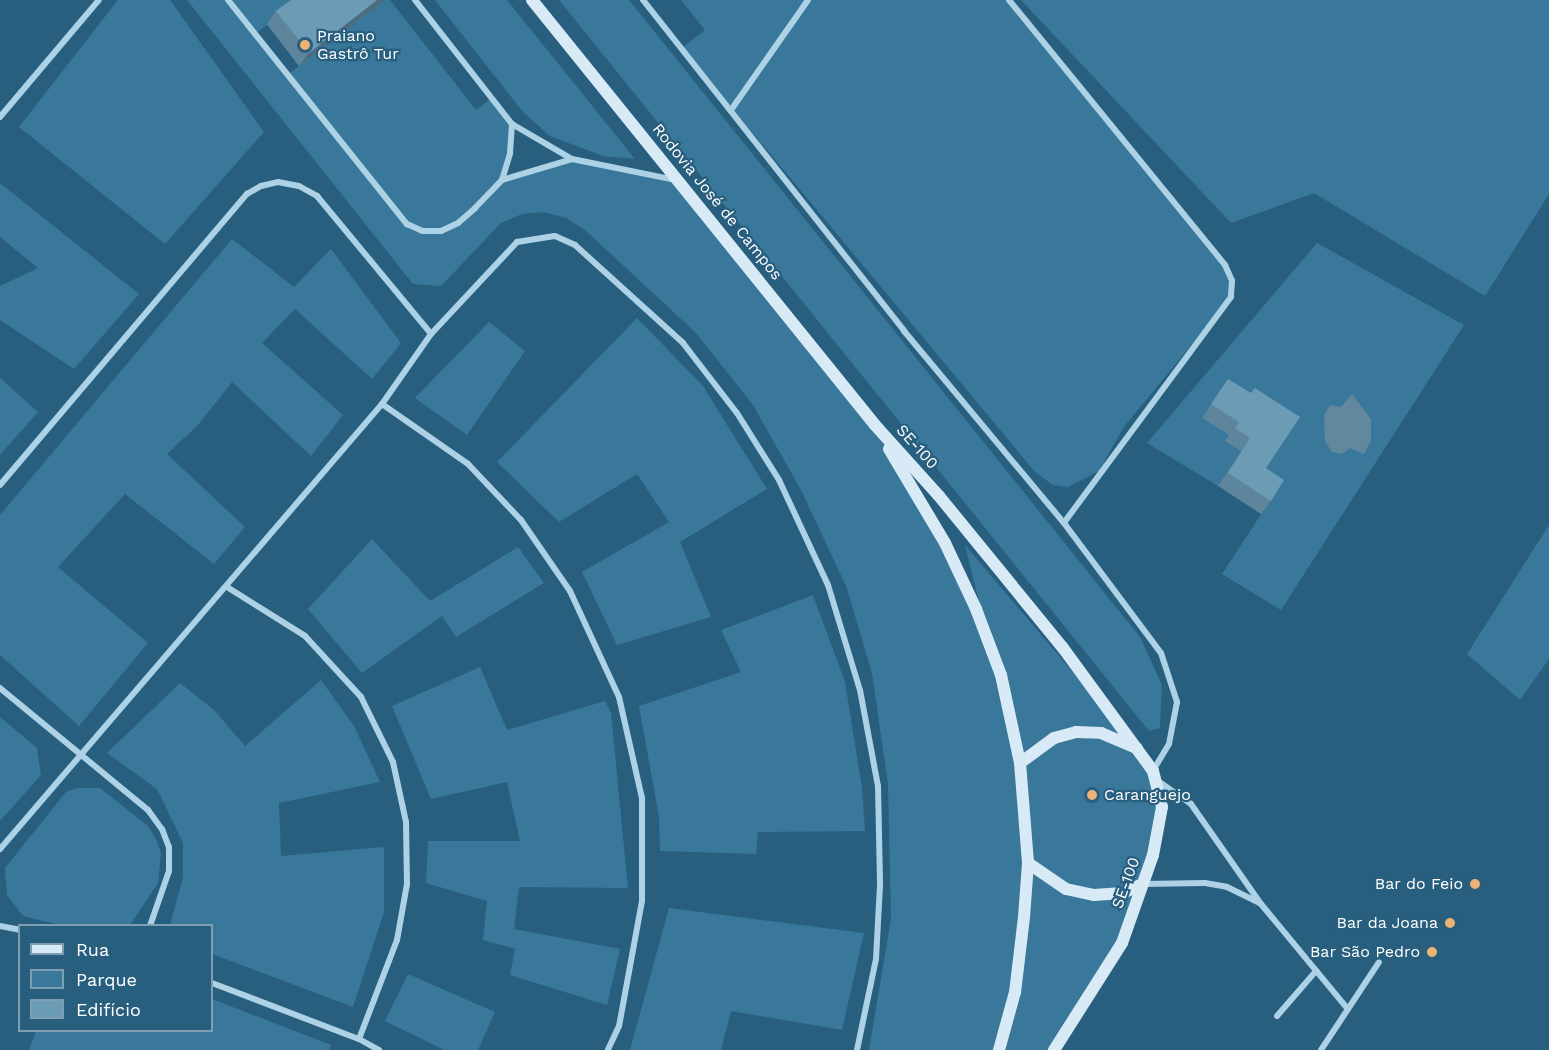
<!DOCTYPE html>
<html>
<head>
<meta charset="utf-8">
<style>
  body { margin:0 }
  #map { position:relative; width:1549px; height:1050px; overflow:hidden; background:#285f7e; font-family:"Work Sans",sans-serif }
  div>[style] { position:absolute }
  .green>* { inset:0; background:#39789a }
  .water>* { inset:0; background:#62889e }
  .minor>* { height:6px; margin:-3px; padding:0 3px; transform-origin:3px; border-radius:3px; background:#aed2e5 }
  .secondary>* { height:12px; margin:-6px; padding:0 6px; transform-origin:6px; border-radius:6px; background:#d7eaf5 }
  .wall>* { inset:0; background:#5d859c }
  .shaded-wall>* { inset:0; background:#4c6c7f }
  .building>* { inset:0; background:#6c9bb5 }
  .dots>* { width:16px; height:16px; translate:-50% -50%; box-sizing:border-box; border:3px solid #285f7e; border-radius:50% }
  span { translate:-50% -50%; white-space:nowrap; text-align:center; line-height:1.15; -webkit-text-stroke:4.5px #285f7e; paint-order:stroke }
  .poi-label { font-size:16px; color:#fff }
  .left { translate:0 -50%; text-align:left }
  .right { translate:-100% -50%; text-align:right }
  .street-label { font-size:16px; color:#fff }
  .legend { position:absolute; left:18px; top:924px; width:195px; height:108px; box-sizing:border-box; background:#285f7e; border:2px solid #7e9fb2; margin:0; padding:8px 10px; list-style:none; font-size:18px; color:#fff }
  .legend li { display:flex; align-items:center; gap:12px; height:30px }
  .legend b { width:30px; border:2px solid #7e9fb2 }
</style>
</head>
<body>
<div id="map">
  <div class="green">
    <i style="clip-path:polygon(118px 0,170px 0,264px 132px,165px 244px,19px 127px)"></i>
    <i style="clip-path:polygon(evenodd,187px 0,390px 0,476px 110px,492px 98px,512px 124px,512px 141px,502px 179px,572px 159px,678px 180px,875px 425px,945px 543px,990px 645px,965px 545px,1138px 749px,1162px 807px,1122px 943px,1053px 1050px,869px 1050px,891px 919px,888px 784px,872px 673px,846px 586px,801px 490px,753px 405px,696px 333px,585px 230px,566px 218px,544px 212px,522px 214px,501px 223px,441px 286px,413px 284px,187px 0,267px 25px,299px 66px,288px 75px,255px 34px,267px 25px)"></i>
    <i style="clip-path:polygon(435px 0,507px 0,635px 159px,603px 156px,550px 136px,523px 112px)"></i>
    <i style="clip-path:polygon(559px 0,629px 0,1140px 637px,1162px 685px,1160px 728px,1149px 731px)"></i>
    <i style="clip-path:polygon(681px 0,1009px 0,1225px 265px,1232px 281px,1231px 297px,1123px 428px,1099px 471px,1068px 487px,1053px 485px,1035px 472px,682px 48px,705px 30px)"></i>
    <i style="clip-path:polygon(1021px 0,1549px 0,1549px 194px,1485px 296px,1314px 193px,1231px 223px)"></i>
    <i style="clip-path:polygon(0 183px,139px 294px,74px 369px,0 320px,0 286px,38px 268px,0 237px)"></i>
    <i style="clip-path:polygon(232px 239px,294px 287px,331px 249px,401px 343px,372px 379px,295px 309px,262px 343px,343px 415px,311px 456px,232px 382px,198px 425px,167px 454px,245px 527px,214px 564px,125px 494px,58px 567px,148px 643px,79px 726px,0 655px,0 515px)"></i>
    <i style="clip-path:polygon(1317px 243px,1464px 325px,1281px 610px,1222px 574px,1275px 493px,1257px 481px,1290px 431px,1202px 418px,1222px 430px,1224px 427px,1241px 451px,1218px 486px,1147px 443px)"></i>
    <i style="clip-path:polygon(637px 318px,703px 386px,767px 489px,680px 542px,711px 617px,617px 645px,582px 572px,669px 522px,637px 474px,559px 522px,497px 462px)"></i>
    <i style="clip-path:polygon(489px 322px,525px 351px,467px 435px,415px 398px)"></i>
    <i style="clip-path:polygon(0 378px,38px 412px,0 455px)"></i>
    <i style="clip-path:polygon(1549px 525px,1549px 659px,1520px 700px,1467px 654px)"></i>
    <i style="clip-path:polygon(372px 539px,430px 601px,518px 547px,544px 583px,456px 637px,442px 616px,362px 673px,308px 609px)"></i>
    <i style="clip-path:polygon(813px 595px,845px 682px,862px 788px,865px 831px,758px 832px,756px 854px,660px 851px,659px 817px,639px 706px,741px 672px,721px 630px)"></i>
    <i style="clip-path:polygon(480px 667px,507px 730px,605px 701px,611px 713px,628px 888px,519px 887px,514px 929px,620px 949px,607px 1005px,510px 975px,515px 949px,483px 940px,487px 901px,426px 883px,428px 841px,520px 841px,507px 782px,431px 799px,392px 706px)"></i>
    <i style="clip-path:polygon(321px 680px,354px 726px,380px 782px,279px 803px,281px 856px,384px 847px,384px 912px,353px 1007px,212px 954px,212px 926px,170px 925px,183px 878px,183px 843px,157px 789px,107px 753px,180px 683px,214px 710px,245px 746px)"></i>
    <i style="clip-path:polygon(0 717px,37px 748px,41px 775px,0 821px)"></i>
    <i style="clip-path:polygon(77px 788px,100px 788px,148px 826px,156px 839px,161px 853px,158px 883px,130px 925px,60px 925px,23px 916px,7px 895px,5px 868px,66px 792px)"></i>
    <i style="clip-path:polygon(669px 908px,864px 933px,842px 1030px,731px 1011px,721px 1050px,630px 1050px)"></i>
    <i style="clip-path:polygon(408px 974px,495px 1012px,478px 1050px,444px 1050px,385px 1021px)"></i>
    <i style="clip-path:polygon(212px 999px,331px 1045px,329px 1050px,29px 1050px,36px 1031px,212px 1030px)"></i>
  </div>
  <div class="water">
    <i style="clip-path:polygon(1352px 394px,1371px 419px,1371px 441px,1364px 454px,1350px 448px,1342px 454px,1332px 452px,1325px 441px,1324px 415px,1330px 405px,1341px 407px)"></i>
  </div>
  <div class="minor">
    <i style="left:228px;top:0;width:287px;rotate:51.4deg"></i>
    <i style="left:407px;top:224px;width:17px;rotate:24deg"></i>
    <i style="left:423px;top:231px;width:18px"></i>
    <i style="left:441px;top:231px;width:19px;rotate:-25deg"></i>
    <i style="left:458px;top:223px;width:23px;rotate:-41deg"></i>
    <i style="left:475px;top:208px;width:39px;rotate:-46deg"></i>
    <i style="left:502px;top:180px;width:28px;rotate:-73deg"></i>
    <i style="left:510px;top:153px;width:29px;rotate:-86deg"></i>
    <i style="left:415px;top:0;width:157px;rotate:52deg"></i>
    <i style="left:512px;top:124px;width:69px;rotate:30.3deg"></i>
    <i style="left:572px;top:159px;width:105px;rotate:11.5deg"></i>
    <i style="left:643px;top:0;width:422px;rotate:51.7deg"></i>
    <i style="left:904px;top:331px;width:250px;rotate:50.2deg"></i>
    <i style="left:1064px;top:523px;width:162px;rotate:53.3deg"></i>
    <i style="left:1161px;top:653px;width:52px;rotate:71.9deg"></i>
    <i style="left:1177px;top:702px;width:43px;rotate:100.8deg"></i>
    <i style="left:1169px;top:744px;width:31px;rotate:121deg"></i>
    <i style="left:1009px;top:0;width:342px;rotate:50.8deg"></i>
    <i style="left:1225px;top:265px;width:17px;rotate:66deg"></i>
    <i style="left:1232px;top:281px;width:16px;rotate:94deg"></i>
    <i style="left:1231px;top:297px;width:281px;rotate:126.5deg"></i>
    <i style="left:731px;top:110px;width:134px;rotate:-55deg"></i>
    <i style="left:0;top:117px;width:153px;rotate:-49.8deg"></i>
    <i style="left:502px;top:180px;width:73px;rotate:-16.7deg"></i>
    <i style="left:382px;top:404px;width:105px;rotate:34.9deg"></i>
    <i style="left:468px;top:464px;width:77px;rotate:46.6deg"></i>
    <i style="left:521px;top:520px;width:86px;rotate:55.4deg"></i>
    <i style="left:570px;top:591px;width:117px;rotate:65.2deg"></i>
    <i style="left:619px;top:697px;width:104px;rotate:77.2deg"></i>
    <i style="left:642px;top:798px;width:103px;rotate:90deg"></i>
    <i style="left:642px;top:901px;width:127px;rotate:100.4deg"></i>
    <i style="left:619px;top:1026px;width:26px;rotate:115deg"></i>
    <i style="left:0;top:485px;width:382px;rotate:-49.7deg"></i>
    <i style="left:247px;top:194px;width:16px;rotate:-30deg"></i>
    <i style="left:261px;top:186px;width:17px;rotate:-13deg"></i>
    <i style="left:278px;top:182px;width:21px;rotate:11deg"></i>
    <i style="left:299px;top:186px;width:21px;rotate:29deg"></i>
    <i style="left:317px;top:196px;width:179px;rotate:50.4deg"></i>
    <i style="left:227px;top:587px;width:92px;rotate:32.1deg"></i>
    <i style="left:305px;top:636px;width:83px;rotate:47.4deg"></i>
    <i style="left:361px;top:697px;width:72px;rotate:63.8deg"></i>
    <i style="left:393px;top:762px;width:61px;rotate:77.8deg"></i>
    <i style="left:406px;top:822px;width:62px;rotate:89.1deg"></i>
    <i style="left:407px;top:884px;width:57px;rotate:100.1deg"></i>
    <i style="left:397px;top:940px;width:106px;rotate:111deg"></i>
    <i style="left:0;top:688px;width:192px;rotate:39.5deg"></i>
    <i style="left:148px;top:810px;width:24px;rotate:54deg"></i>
    <i style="left:162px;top:829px;width:19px;rotate:69deg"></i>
    <i style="left:169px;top:847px;width:24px;rotate:90deg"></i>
    <i style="left:169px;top:871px;width:58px;rotate:109.1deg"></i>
    <i style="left:1158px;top:781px;width:40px;rotate:34.9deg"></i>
    <i style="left:1191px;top:804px;width:122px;rotate:55deg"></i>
    <i style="left:1261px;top:904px;width:136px;rotate:50.4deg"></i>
    <i style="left:0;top:849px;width:586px;rotate:-49.36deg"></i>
    <i style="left:382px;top:404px;width:85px;rotate:-55deg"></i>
    <i style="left:431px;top:334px;width:126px;rotate:-46.9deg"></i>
    <i style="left:517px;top:242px;width:38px;rotate:-9deg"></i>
    <i style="left:555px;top:236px;width:22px;rotate:24deg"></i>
    <i style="left:575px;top:245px;width:146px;rotate:42.2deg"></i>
    <i style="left:683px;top:343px;width:88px;rotate:52.4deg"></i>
    <i style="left:737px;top:413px;width:79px;rotate:57.9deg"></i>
    <i style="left:779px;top:480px;width:116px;rotate:65deg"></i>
    <i style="left:828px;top:585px;width:110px;rotate:73.1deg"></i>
    <i style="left:860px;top:690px;width:98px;rotate:79.4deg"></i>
    <i style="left:878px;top:786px;width:99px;rotate:88.8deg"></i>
    <i style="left:880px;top:885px;width:74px;rotate:93.1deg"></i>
    <i style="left:876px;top:959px;width:93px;rotate:101.8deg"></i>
    <i style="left:1143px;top:884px;width:62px;rotate:-0.9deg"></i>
    <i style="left:1205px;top:883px;width:22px;rotate:10deg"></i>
    <i style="left:1227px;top:887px;width:37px;rotate:26deg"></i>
    <i style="left:0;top:926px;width:20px;rotate:11deg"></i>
    <i style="left:212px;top:983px;width:157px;rotate:20.9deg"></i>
    <i style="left:359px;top:1039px;width:23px;rotate:29deg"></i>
    <i style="left:1277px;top:1016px;width:60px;rotate:-49.1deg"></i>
    <i style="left:1321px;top:1050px;width:105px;rotate:-56.6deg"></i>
  </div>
  <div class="secondary">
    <i style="left:532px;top:0;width:546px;rotate:51.09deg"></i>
    <i style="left:875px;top:425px;width:96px;rotate:48deg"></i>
    <i style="left:939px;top:496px;width:196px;rotate:50.8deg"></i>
    <i style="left:1063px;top:648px;width:152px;rotate:53.8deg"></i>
    <i style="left:1153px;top:771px;width:37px;rotate:76deg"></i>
    <i style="left:1162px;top:807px;width:49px;rotate:100.6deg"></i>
    <i style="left:1153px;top:855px;width:93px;rotate:109.4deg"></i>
    <i style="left:1122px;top:943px;width:127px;rotate:122.4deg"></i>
    <i style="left:889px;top:449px;width:109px;rotate:59.2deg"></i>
    <i style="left:945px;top:543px;width:73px;rotate:64.8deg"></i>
    <i style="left:976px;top:609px;width:71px;rotate:69.3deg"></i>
    <i style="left:1001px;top:675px;width:90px;rotate:77.8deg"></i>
    <i style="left:1020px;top:763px;width:100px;rotate:85.4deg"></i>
    <i style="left:1028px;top:863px;width:54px;rotate:94.2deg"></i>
    <i style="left:1024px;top:917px;width:76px;rotate:96.8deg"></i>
    <i style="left:1015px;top:992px;width:60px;rotate:105.4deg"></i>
    <i style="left:1020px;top:763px;width:42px;rotate:-36.3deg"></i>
    <i style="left:1054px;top:738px;width:23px;rotate:-15deg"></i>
    <i style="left:1076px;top:732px;width:25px;rotate:2deg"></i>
    <i style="left:1101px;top:733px;width:39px;rotate:23deg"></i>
    <i style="left:1028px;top:863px;width:46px;rotate:34.4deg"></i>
    <i style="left:1066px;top:889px;width:29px;rotate:12deg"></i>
    <i style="left:1094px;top:895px;width:29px;rotate:-4deg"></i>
    <i style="left:1123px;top:893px;width:21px;rotate:-25deg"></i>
  </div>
  <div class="wall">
    <i style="clip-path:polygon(291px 0,385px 0,299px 66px,267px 24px,276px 11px)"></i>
    <i style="clip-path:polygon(1228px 379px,1266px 468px,1271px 501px,1261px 514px,1218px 486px,1241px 451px,1225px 441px,1229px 435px,1202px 418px)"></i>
  </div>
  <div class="shaded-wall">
    <i style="clip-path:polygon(377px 0,385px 0,299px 66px,309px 53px)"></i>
  </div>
  <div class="building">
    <i style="clip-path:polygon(291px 0,377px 0,309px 53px,276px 11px)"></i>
    <i style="clip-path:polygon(1228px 379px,1251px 393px,1255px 388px,1300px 417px,1266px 468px,1284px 480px,1271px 501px,1228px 473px,1250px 438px,1235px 428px,1239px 422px,1211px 404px)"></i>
  </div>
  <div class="dots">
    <i style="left:305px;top:45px;background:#edb275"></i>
    <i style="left:1092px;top:795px;background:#edb275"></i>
    <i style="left:1475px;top:884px;background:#edb275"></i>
    <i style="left:1450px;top:923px;background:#edb275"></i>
    <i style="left:1432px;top:952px;background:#edb275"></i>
  </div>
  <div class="poi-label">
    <span class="left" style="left:317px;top:45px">Praiano<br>Gastrô Tur</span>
    <span class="left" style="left:1104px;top:795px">Caranguejo</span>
    <span class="right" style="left:1463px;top:884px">Bar do Feio</span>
    <span class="right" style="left:1438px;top:923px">Bar da Joana</span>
    <span class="right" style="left:1420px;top:952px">Bar São Pedro</span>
  </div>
  <div class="street-label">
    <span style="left:717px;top:202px;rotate:51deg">Rodovia José de Campos</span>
    <span style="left:917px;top:447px;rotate:48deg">SE-100</span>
    <span style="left:1126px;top:883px;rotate:-70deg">SE-100</span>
  </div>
  <ul class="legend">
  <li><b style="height:8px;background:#d7eaf5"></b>Rua</li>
  <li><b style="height:16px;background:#39789a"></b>Parque</li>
  <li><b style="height:16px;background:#6c9bb5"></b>Edifício</li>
  </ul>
</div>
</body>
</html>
